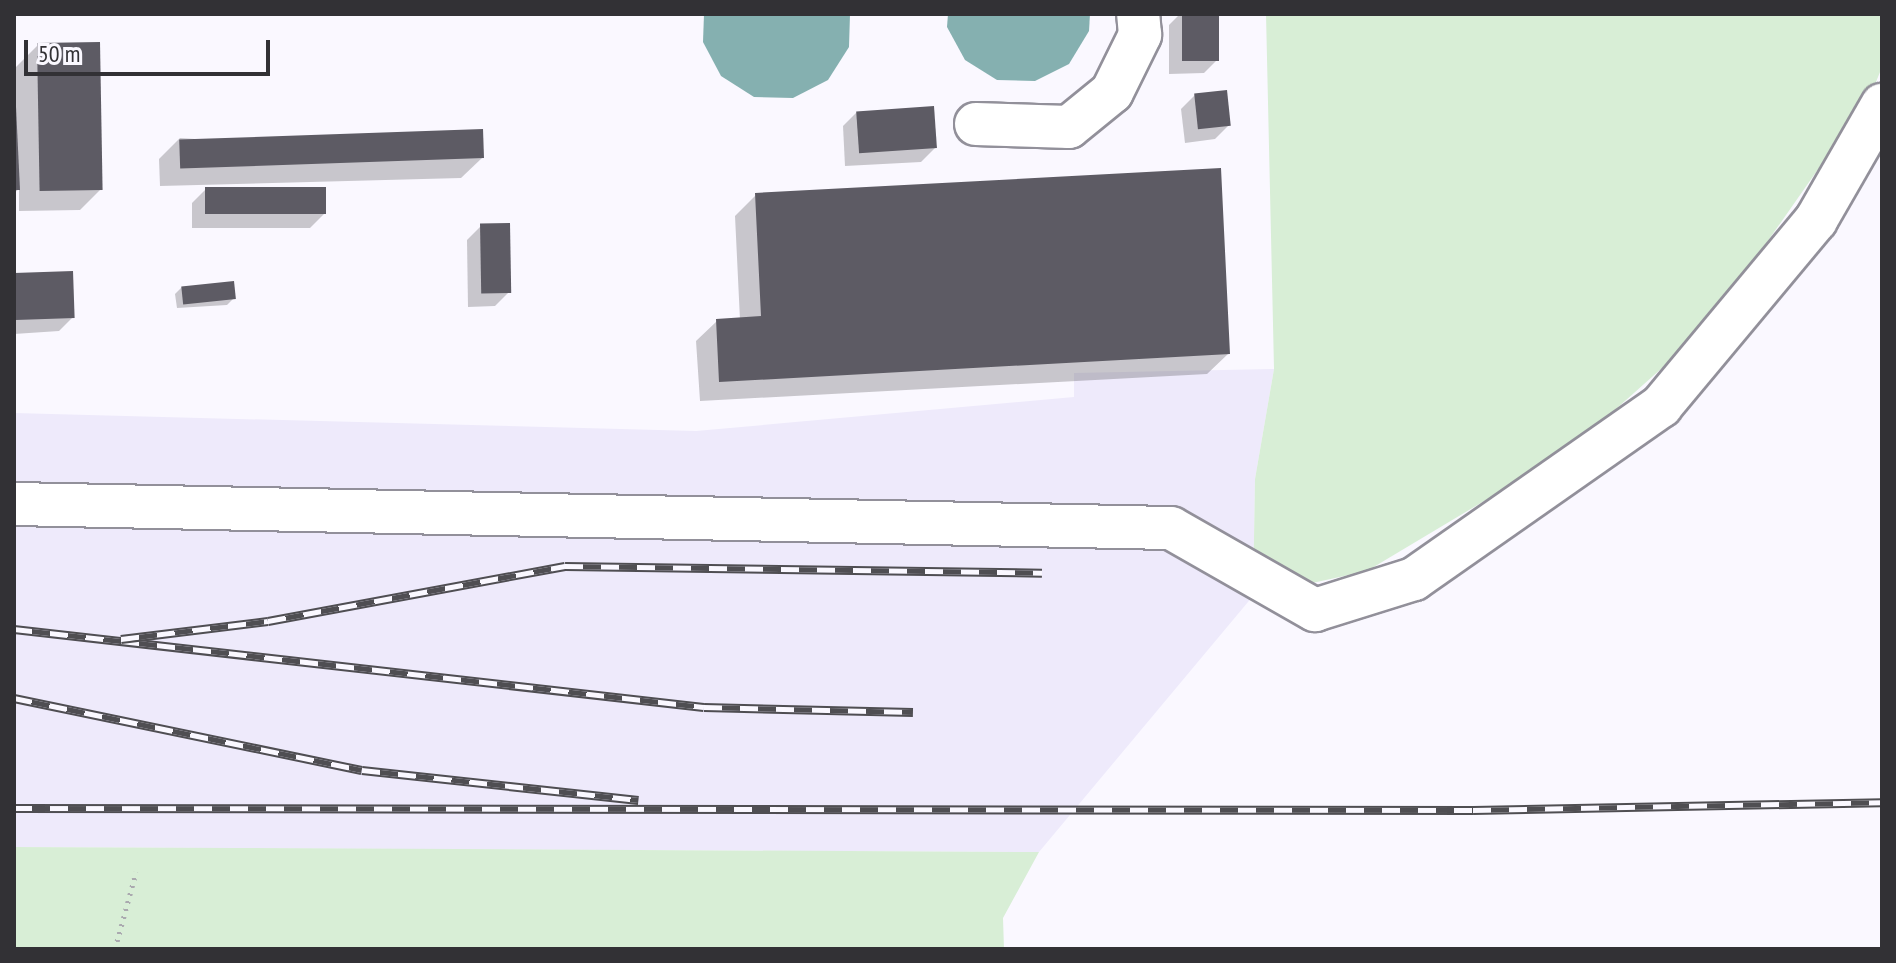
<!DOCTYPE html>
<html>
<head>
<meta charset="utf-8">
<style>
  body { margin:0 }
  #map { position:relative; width:1896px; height:963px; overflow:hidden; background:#faf8ff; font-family:"PT Sans Narrow",sans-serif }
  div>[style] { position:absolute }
  .built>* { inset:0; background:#eeeafb }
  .green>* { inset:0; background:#d8eed6 }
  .water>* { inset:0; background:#85b0b0 }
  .shadow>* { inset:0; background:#0003 }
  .building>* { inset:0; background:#5d5b64; transform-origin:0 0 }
  .path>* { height:5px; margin-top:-2.5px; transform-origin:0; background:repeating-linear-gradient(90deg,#aaa9af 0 2px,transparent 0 8px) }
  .roads { filter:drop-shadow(2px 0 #92909a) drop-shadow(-2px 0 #92909a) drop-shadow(0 2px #92909a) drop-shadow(0 -2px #92909a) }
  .minor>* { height:42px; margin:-21px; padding:0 21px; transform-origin:21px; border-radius:21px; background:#fff }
  .rail>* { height:9px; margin-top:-4.5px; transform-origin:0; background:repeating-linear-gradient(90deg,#faf8ff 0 18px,#4f4e52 0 36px); box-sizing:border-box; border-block:2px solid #4f4e52 }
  span { translate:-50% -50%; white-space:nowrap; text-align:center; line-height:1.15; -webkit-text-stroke:8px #faf8ff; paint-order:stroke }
  .frame { position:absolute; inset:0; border:16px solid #323135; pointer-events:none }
  .scale { position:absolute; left:24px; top:40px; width:246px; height:36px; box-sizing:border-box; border:4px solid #323135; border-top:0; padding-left:10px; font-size:24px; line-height:28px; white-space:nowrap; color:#323135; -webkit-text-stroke:6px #faf8ff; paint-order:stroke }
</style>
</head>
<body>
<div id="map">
  <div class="built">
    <i style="clip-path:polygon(1274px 369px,1255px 479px,1253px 596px,1039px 852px,14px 847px,14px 413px,696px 431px,1074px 397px,1074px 373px)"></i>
  </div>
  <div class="green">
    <i style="clip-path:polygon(1266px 14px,1882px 14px,1882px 67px,1872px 92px,1707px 328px,1571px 449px,1367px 571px,1253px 596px,1255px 479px,1274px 369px)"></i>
    <i style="clip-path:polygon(14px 847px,234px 848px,1039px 852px,1003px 918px,1004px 949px,14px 949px)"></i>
  </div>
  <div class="water">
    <i style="clip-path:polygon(704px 14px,850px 14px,849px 47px,828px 80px,793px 98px,754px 97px,721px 76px,703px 42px)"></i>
    <i style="clip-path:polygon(948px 14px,1090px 14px,1089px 31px,1069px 64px,1035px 81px,997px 80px,965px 60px,947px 27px)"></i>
  </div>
  <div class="shadow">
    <i style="clip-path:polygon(1180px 14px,1217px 14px,1218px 59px,1204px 73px,1169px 74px,1169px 25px)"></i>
    <i style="clip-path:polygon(14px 45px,15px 68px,38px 45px,101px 189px,80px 210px,19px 211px,19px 189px,14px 193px)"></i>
    <i style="clip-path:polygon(1195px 95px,1229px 125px,1215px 139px,1185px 143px,1181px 109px)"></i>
    <i style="clip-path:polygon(857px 112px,935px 148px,921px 162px,845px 166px,843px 126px)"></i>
    <i style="clip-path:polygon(180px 138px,482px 158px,461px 178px,160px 186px,159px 159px)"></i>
    <i style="clip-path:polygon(206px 189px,324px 214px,310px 228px,192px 228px,192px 203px)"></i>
    <i style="clip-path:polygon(756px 195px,1228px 354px,1207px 374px,700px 401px,696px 341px,717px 321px,740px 320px,735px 216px)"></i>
    <i style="clip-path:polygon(481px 226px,509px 292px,495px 306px,468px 307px,467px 240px)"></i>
    <i style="clip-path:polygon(14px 276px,73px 317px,59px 331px,14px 334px)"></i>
    <i style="clip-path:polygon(182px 287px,234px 298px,227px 305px,177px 308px,175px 294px)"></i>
  </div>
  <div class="building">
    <i style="left:1182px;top:14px;width:37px;height:47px"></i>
    <i style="left:100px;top:42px;width:148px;height:63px;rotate:89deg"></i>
    <i style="clip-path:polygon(14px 65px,20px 190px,14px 190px)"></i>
    <i style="left:1227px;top:90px;width:36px;height:33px;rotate:84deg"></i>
    <i style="left:934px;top:106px;width:42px;height:78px;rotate:86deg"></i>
    <i style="left:483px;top:129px;width:29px;height:304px;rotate:88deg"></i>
    <i style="clip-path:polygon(1221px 168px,1230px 354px,719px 382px,716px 319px,761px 316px,755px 193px)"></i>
    <i style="left:205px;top:187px;width:121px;height:27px"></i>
    <i style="left:510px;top:223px;width:70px;height:30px;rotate:89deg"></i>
    <i style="left:73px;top:271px;width:47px;height:59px;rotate:88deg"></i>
    <i style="left:234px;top:281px;width:18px;height:53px;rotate:84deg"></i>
  </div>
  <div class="path">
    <i style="left:115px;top:949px;width:80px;rotate:-74.7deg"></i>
  </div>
  <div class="roads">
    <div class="minor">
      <i style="left:976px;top:124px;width:93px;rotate:1.8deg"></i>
      <i style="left:1069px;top:127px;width:55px;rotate:-39.1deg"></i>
      <i style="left:1112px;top:92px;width:64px;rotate:-63.8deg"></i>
      <i style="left:1140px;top:35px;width:21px;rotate:-95deg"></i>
      <i style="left:14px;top:504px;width:1157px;rotate:1.19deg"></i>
      <i style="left:1171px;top:528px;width:166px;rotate:29.7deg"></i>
      <i style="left:1315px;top:610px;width:104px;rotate:-17.4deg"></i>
      <i style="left:1414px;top:579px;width:302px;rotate:-35deg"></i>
      <i style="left:1661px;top:406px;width:242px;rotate:-50.2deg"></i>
      <i style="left:1816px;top:220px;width:133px;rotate:-60.1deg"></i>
    </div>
  </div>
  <div class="rail">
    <i style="left:14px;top:629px;width:694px;rotate:6.45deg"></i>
    <i style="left:704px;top:707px;width:209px;rotate:1.4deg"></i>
    <i style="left:121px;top:639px;width:148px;rotate:-7deg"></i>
    <i style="left:268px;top:621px;width:302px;rotate:-10.5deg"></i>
    <i style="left:565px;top:566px;width:477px;rotate:0.8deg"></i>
    <i style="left:14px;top:698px;width:355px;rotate:11.7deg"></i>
    <i style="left:362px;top:770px;width:278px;rotate:6.2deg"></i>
    <i style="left:14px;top:808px;width:1459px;rotate:0.08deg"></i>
    <i style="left:1473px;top:810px;width:409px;rotate:-1.1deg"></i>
  </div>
  <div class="frame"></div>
  <div class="scale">50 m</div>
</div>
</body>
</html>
